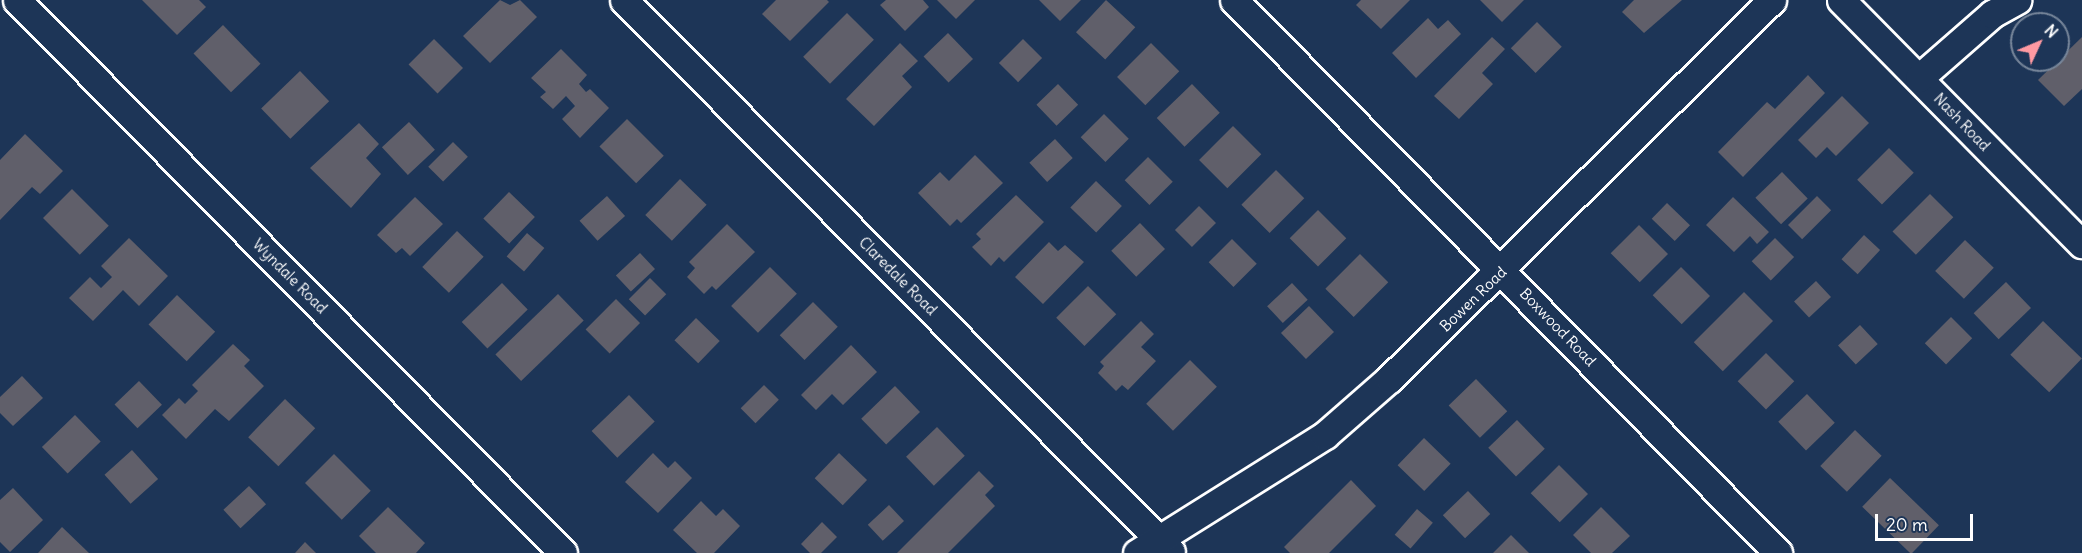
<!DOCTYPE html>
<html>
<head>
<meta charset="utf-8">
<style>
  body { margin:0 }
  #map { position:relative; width:2082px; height:553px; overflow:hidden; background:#1d3557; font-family:Delius,sans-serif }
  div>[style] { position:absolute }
  .building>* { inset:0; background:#605f6a; transform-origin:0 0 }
  .roads { filter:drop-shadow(2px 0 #fff) drop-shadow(-2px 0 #fff) drop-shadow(0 2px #fff) drop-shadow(0 -2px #fff) }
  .street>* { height:27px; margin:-13.5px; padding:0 13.5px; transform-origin:13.5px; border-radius:13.5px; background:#1d3557 }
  span { translate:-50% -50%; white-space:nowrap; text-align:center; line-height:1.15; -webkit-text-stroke:6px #1d3557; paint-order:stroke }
  .street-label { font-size:15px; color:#fff }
  .north { position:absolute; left:2010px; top:12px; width:60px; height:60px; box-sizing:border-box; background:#1d3557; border:2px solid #77869a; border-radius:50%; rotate:46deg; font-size:16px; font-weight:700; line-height:24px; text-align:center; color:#fff }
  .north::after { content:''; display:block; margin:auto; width:21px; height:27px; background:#ff9aa2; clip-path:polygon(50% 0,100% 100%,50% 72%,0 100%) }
  .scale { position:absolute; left:1875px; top:514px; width:98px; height:27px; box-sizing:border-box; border:3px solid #fff; border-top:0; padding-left:8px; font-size:18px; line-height:21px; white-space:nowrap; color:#fff; -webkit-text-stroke:4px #1d3557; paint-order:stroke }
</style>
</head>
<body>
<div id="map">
  <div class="building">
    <i style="clip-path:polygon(142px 0,199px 0,206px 7px,177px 35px)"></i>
    <i style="clip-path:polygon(500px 0,510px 5px,520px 0,537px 17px,490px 63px,463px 36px)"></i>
    <i style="clip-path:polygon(776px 0,827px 0,829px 2px,790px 41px,762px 14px)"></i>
    <i style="clip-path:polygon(886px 0,923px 0,929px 7px,905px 31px,880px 5px)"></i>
    <i style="clip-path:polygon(937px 0,975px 0,956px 19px)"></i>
    <i style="clip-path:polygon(1039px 0,1081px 0,1060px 21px)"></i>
    <i style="left:1106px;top:0;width:40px;height:44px;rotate:43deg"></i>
    <i style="clip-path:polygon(1361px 0,1410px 0,1381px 29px,1356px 5px)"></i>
    <i style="clip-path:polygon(1480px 0,1524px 0,1502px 22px)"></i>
    <i style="clip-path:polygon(1634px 0,1682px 0,1644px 33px,1622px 12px)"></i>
    <i style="left:847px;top:13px;width:38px;height:62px;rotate:45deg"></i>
    <i style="clip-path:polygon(1428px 18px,1438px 29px,1448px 20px,1461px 34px,1416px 78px,1392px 53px)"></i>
    <i style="left:1537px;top:22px;width:35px;height:37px;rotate:45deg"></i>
    <i style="left:223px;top:25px;width:54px;height:41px;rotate:46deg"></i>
    <i style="left:948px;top:33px;width:36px;height:34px;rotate:46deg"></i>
    <i style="clip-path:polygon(1492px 37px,1505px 49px,1482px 73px,1493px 84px,1459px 119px,1434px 96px)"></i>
    <i style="clip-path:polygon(2082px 37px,2082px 89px,2064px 106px,2038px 80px)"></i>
    <i style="left:434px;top:39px;width:41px;height:36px;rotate:45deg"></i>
    <i style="left:1023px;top:39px;width:27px;height:34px;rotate:45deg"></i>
    <i style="clip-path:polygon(900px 43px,918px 61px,902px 76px,912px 87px,874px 126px,846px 99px)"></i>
    <i style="left:1151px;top:43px;width:40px;height:48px;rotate:45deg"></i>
    <i style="clip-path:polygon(561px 49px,587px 75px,579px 84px,586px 92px,590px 89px,609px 108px,580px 138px,562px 119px,575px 106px,566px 96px,553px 109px,540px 97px,546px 92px,531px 78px)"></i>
    <i style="left:300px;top:71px;width:42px;height:54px;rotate:46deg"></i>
    <i style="clip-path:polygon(1808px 75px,1825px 93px,1743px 177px,1718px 152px,1767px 102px,1775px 109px)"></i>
    <i style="left:1058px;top:84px;width:29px;height:30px;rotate:46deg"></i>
    <i style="left:1192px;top:84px;width:40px;height:49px;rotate:46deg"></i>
    <i style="clip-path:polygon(1842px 96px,1869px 123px,1836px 156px,1827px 147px,1816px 158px,1798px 140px)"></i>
    <i style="left:1104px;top:114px;width:35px;height:33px;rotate:45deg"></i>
    <i style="left:627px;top:119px;width:52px;height:39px;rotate:45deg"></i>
    <i style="left:409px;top:122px;width:38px;height:37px;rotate:47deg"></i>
    <i style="clip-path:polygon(359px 123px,379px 144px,366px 158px,381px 174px,351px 208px,310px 168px)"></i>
    <i style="left:1233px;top:126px;width:40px;height:48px;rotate:45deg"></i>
    <i style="clip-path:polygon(25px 134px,63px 171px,40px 194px,32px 187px,0 220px,0 160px)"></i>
    <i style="left:1055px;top:139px;width:26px;height:35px;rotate:47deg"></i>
    <i style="left:453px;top:142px;width:21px;height:35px;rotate:45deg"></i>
    <i style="left:1889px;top:148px;width:35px;height:45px;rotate:45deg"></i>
    <i style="clip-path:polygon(975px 155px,1003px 183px,961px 223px,957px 219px,950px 226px,918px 193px,940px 172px,949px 181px)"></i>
    <i style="left:1148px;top:157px;width:35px;height:33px;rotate:45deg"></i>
    <i style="left:1276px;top:170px;width:40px;height:49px;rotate:45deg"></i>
    <i style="left:1782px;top:172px;width:37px;height:37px;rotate:46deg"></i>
    <i style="left:680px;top:179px;width:37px;height:50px;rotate:44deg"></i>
    <i style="left:1096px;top:181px;width:36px;height:37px;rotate:44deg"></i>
    <i style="left:72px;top:189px;width:52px;height:41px;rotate:45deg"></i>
    <i style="left:509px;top:192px;width:36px;height:37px;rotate:44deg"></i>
    <i style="left:1930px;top:194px;width:33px;height:53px;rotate:45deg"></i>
    <i style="clip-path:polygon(1016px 195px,1044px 222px,1004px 262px,999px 257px,991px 266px,972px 247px,981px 239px,976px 234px)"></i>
    <i style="left:607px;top:196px;width:27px;height:37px;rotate:48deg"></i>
    <i style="left:1817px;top:196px;width:20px;height:41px;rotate:45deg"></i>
    <i style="clip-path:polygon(415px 197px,443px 224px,410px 256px,402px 248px,396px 253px,377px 235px)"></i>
    <i style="clip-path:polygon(1733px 197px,1769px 232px,1757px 244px,1750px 236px,1734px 252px,1706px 225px)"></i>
    <i style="left:1667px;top:203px;width:32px;height:22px;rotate:44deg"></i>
    <i style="left:1199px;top:206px;width:24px;height:34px;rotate:45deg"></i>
    <i style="left:1318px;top:210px;width:40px;height:40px;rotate:45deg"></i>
    <i style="left:1140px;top:223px;width:36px;height:40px;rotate:46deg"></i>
    <i style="clip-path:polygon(727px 224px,755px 252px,716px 290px,712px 286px,704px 294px,687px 277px,695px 268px,689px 262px)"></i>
    <i style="left:1639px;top:225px;width:41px;height:40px;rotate:45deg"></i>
    <i style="left:457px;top:231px;width:37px;height:50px;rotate:44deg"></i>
    <i style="left:527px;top:233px;width:23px;height:31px;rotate:41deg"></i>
    <i style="left:1864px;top:235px;width:22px;height:33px;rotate:43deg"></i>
    <i style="clip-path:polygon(129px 238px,168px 276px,139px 306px,123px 290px,93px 321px,69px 298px,90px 277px,101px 288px,112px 277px,101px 266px)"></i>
    <i style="left:1775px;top:238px;width:27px;height:33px;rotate:45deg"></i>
    <i style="left:1232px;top:239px;width:35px;height:33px;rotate:45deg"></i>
    <i style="left:1965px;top:240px;width:40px;height:43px;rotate:44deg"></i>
    <i style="clip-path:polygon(1049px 242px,1058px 251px,1065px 245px,1084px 262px,1043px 304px,1015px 277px)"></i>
    <i style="left:640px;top:253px;width:22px;height:33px;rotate:47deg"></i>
    <i style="left:1360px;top:254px;width:40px;height:49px;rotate:45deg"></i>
    <i style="left:770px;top:267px;width:38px;height:55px;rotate:45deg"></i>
    <i style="left:1681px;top:267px;width:41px;height:40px;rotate:45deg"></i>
    <i style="left:650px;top:278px;width:23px;height:30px;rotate:45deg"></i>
    <i style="left:1816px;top:281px;width:22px;height:30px;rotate:47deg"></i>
    <i style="left:2006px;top:282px;width:36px;height:45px;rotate:46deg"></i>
    <i style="left:502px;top:283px;width:37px;height:56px;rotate:46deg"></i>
    <i style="left:1292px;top:283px;width:23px;height:34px;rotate:47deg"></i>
    <i style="left:1088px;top:286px;width:40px;height:45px;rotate:45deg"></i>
    <i style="left:1744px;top:292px;width:41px;height:71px;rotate:45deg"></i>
    <i style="left:558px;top:294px;width:37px;height:87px;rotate:46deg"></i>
    <i style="left:177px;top:295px;width:53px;height:41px;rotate:44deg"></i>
    <i style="left:616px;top:299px;width:34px;height:43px;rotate:45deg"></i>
    <i style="left:813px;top:302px;width:35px;height:47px;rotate:45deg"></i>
    <i style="left:1309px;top:306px;width:36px;height:39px;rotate:46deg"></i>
    <i style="left:1951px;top:317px;width:30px;height:37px;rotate:45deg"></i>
    <i style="left:696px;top:318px;width:33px;height:31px;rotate:44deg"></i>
    <i style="clip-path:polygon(1141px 321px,1154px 334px,1141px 347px,1156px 361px,1128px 390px,1122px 385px,1116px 391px,1098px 373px,1104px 366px,1100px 362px)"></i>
    <i style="left:2043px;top:321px;width:54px;height:47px;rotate:44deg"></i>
    <i style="left:1860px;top:325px;width:26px;height:30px;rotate:47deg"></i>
    <i style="clip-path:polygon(233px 344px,250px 360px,244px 366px,264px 386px,229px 421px,215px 409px,186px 439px,162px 415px,179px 398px,185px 404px,198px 391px,192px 385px)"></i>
    <i style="clip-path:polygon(851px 345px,877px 372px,843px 405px,832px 394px,816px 410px,801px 395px)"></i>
    <i style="left:1766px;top:353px;width:40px;height:40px;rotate:45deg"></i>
    <i style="left:1190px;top:360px;width:38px;height:62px;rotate:45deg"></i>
    <i style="clip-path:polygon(22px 376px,43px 398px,13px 426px,0 413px,0 397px)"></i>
    <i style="left:1476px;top:379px;width:45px;height:38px;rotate:46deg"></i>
    <i style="left:139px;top:381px;width:33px;height:34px;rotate:46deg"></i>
    <i style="left:764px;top:385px;width:21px;height:33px;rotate:45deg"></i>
    <i style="left:895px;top:386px;width:36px;height:47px;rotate:46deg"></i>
    <i style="left:1807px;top:394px;width:40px;height:40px;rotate:46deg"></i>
    <i style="left:629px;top:395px;width:37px;height:52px;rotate:46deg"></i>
    <i style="left:285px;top:399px;width:42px;height:53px;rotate:44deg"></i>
    <i style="left:75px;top:415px;width:37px;height:46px;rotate:46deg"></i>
    <i style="left:1517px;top:420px;width:40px;height:40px;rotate:46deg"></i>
    <i style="left:937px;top:427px;width:40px;height:43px;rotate:46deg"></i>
    <i style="left:1855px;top:430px;width:37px;height:50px;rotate:44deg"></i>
    <i style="left:1424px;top:438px;width:37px;height:38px;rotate:44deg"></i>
    <i style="left:132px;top:450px;width:39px;height:37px;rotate:48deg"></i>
    <i style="clip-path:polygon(653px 453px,668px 468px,675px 461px,692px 478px,658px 513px,625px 482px)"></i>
    <i style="left:839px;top:453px;width:39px;height:35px;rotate:44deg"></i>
    <i style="left:334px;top:454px;width:52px;height:41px;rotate:45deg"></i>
    <i style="left:1559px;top:465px;width:41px;height:40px;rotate:45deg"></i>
    <i style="clip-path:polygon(979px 471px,994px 486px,985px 495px,995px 506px,948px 553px,897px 553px)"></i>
    <i style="left:1890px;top:478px;width:68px;height:40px;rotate:44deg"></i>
    <i style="clip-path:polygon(1351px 480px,1376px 506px,1329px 553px,1290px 553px,1284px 547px)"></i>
    <i style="left:249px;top:486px;width:25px;height:35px;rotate:47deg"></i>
    <i style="clip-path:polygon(13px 488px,43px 520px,10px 552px,0 542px,0 500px)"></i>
    <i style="left:1468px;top:491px;width:32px;height:35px;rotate:46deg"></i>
    <i style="clip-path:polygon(701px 501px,716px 516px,723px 509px,740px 526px,714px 553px,697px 553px,673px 530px)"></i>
    <i style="left:889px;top:505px;width:22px;height:29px;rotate:47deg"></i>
    <i style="clip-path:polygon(388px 507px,425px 543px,416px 553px,376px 553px,359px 536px)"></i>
    <i style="clip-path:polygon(1601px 507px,1630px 536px,1612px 553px,1591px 553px,1573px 535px)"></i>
    <i style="left:1417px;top:509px;width:21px;height:34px;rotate:41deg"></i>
    <i style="clip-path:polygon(822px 522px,837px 537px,821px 553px,810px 553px,801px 544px)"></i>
    <i style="clip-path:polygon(62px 527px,89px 553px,38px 553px)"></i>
    <i style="clip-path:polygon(1511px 535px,1529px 553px,1493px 553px)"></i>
    <i style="clip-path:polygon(305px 542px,316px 553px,295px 553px)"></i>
  </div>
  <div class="roads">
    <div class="street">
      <i style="left:17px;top:0;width:777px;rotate:45.36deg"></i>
      <i style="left:624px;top:0;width:777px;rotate:45.26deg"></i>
      <i style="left:1234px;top:0;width:776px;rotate:45.47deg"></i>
      <i style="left:1841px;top:0;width:343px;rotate:45.4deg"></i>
      <i style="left:1919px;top:78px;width:97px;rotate:-41.2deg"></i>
      <i style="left:1992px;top:14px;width:29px;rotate:-29deg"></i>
      <i style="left:1137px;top:553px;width:222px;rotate:-32.1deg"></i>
      <i style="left:1325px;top:435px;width:85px;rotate:-41.2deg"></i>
      <i style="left:1389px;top:379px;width:539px;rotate:-44.7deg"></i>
    </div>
  </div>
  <div class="street-label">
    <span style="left:1962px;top:122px;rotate:46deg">Nash Road</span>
    <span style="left:290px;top:276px;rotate:45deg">Wyndale Road</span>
    <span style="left:898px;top:276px;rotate:45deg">Claredale Road</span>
    <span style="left:1473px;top:299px;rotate:-44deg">Bowen Road</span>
    <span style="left:1558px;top:327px;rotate:46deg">Boxwood Road</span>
  </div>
  <div class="north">N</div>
  <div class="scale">20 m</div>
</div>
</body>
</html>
